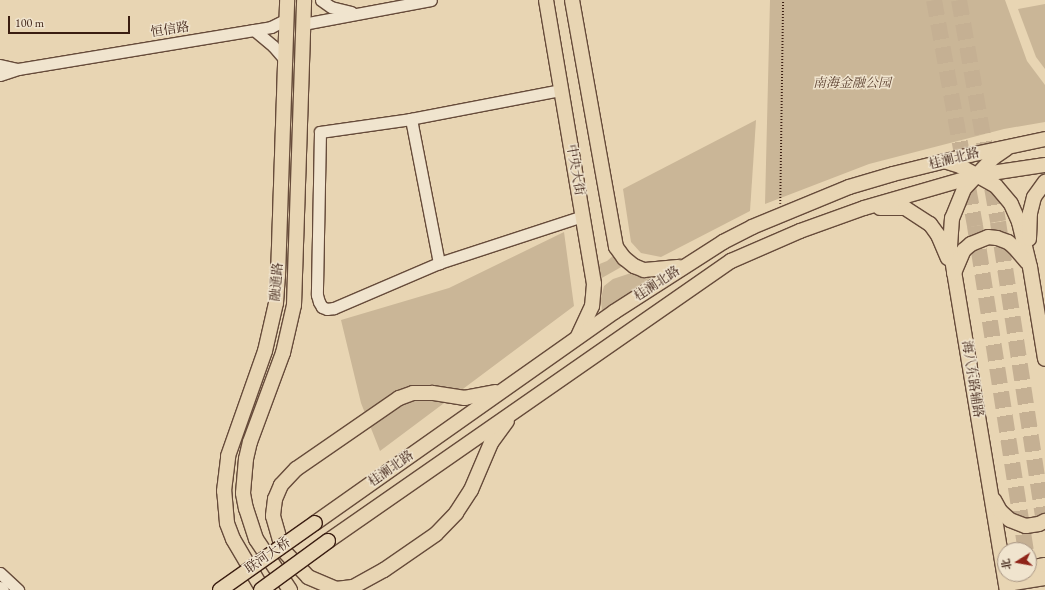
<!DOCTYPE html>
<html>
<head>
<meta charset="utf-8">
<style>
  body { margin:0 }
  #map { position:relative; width:1045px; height:590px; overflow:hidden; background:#e8d5b3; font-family:"EB Garamond","Noto Serif SC",serif }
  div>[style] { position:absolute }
  .green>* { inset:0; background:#cab697 }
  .highway-tunnel>* { height:16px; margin-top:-8px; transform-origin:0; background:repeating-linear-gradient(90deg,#c5b093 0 16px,transparent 0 24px) }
  .path>* { height:1.5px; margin-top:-0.75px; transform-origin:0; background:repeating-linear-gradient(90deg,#3a1d11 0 1px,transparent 0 3px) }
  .roads { filter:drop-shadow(1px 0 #664b3a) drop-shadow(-1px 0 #664b3a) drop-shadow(0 1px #664b3a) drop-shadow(0 -1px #664b3a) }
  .minor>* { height:11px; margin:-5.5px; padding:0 5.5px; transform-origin:5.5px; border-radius:5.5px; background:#f0e4ce }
  .major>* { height:14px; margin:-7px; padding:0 7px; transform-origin:7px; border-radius:7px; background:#e8d5b3 }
  .bridges { filter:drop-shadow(1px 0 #3a1d11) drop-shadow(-1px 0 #3a1d11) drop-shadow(0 1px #3a1d11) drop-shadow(0 -1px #3a1d11) }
  .major-bridge>* { height:14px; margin:-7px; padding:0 7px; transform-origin:7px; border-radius:7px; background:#e8d5b3 }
  span { translate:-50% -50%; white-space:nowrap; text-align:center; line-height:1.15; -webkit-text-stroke:3px #f0e4ce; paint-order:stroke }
  .street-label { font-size:13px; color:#3a1d11 }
  .park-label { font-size:13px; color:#5e4332; font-style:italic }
  .north { position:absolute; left:997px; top:542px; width:40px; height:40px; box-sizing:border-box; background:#f0e4ce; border:1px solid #a79482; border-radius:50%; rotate:259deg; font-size:11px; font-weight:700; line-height:16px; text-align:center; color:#3a1d11 }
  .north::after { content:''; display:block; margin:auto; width:14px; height:18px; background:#8f2418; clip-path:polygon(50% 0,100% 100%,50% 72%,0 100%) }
  .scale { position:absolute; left:8px; top:16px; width:122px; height:18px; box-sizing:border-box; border:2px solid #3a1d11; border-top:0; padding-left:5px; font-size:12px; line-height:14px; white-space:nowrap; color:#3a1d11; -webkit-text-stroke:3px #f0e4ce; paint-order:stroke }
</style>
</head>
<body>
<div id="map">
  <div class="green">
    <i style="clip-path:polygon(770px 0,1005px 0,1027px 61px,1045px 85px,1045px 122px,1004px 129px,869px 164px,765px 204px)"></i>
    <i style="clip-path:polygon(1045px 4px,1045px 69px,1036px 57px,1018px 9px)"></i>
    <i style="clip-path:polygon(756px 120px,750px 211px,661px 257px,641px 253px,631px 242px,623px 189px)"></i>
    <i style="clip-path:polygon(564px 232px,574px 306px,380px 451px,361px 403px,341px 320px,449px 288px)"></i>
    <i style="clip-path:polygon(614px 255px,623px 266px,600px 279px,597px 265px,607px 261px)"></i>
    <i style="clip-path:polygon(631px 273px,643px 275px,650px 278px,602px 313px,601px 298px,604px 286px,613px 279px)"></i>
  </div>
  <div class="highway-tunnel">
    <i style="left:934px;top:0;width:230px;rotate:79.7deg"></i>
    <i style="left:975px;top:226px;width:328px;rotate:81.1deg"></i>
    <i style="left:959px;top:0;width:225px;rotate:80deg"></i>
    <i style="left:998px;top:222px;width:311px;rotate:81.3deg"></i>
  </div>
  <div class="path">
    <i style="left:780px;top:204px;width:204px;rotate:-89.2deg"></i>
  </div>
  <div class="roads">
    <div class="minor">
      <i style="left:321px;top:0;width:12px;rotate:35deg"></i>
      <i style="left:331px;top:7px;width:21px;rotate:14deg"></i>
      <i style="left:303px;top:24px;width:130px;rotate:-10.6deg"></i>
      <i style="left:254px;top:30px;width:25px;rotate:40deg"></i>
      <i style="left:273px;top:46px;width:20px;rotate:49deg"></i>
      <i style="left:0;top:65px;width:17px;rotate:13deg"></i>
      <i style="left:0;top:75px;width:19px;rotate:-18deg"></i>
      <i style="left:18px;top:69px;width:239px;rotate:-9.4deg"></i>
      <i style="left:254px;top:30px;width:17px;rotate:-10deg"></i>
      <i style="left:271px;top:27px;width:18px;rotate:-27deg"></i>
      <i style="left:561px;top:90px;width:153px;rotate:169.1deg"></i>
      <i style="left:411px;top:119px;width:147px;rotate:79deg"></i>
      <i style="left:439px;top:263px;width:151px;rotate:-18.1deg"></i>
      <i style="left:411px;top:119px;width:92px;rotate:171.9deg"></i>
      <i style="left:320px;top:132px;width:163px;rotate:91.1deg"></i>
      <i style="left:317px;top:295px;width:7px;rotate:74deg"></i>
      <i style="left:319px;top:302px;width:6px;rotate:59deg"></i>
      <i style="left:322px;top:307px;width:5px;rotate:22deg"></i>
      <i style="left:327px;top:309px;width:7px;rotate:-8deg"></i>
      <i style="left:334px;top:308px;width:114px;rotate:-23.2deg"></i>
      <i style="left:0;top:573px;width:25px;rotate:43deg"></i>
      <i style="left:0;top:587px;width:4px;rotate:45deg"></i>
    </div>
    <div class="major">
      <i style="left:546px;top:0;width:288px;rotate:80.4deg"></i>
      <i style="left:594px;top:284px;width:22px;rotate:95deg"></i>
      <i style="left:592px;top:306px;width:33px;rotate:115deg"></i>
      <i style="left:572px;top:0;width:251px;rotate:79.9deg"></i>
      <i style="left:616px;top:247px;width:14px;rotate:54deg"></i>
      <i style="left:624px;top:258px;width:13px;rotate:39deg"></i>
      <i style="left:634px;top:266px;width:11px;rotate:22deg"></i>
      <i style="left:644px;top:270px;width:35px;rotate:-5deg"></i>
      <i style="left:1006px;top:149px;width:14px;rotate:146deg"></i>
      <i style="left:994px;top:157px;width:44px;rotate:133.2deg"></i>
      <i style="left:964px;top:189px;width:31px;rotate:112deg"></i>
      <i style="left:952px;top:218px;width:29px;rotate:94deg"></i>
      <i style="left:950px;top:247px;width:348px;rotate:80.6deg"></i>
      <i style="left:944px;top:161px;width:17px;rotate:17deg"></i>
      <i style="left:960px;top:166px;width:41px;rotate:29.1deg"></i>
      <i style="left:996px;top:186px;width:23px;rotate:50deg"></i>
      <i style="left:1011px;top:204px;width:20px;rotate:66deg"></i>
      <i style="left:1019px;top:222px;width:46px;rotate:76.3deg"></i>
      <i style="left:1030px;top:267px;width:93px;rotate:80.7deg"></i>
      <i style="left:880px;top:208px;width:25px"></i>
      <i style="left:905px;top:208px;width:30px;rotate:33deg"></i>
      <i style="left:930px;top:224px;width:14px;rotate:54deg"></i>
      <i style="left:938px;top:235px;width:25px;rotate:67deg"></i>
      <i style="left:1029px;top:239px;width:26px;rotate:-88deg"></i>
      <i style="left:1030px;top:213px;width:16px;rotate:-76deg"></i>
      <i style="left:1034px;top:197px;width:19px;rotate:-54deg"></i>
      <i style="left:954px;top:273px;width:25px;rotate:-67deg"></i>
      <i style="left:964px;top:250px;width:9px;rotate:-41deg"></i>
      <i style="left:971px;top:244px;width:18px;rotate:-22deg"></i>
      <i style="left:988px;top:237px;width:9px;rotate:6deg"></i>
      <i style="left:997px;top:238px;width:12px;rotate:20deg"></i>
      <i style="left:1008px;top:242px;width:8px;rotate:40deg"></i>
      <i style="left:1014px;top:247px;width:20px;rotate:49deg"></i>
      <i style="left:495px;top:392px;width:31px;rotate:169deg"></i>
      <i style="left:465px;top:398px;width:33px;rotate:-171deg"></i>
      <i style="left:432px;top:393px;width:19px;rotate:180deg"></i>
      <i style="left:413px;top:393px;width:15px;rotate:160deg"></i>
      <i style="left:399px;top:398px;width:125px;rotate:145.4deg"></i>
      <i style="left:296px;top:469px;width:22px;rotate:133deg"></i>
      <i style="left:281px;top:485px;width:15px;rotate:113deg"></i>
      <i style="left:275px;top:499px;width:17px;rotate:97deg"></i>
      <i style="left:273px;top:516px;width:35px;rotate:74deg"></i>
      <i style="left:283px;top:550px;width:37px;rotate:47deg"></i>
      <i style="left:308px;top:577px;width:30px;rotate:23deg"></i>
      <i style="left:336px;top:589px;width:17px;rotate:-7deg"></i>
      <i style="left:353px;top:587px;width:35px;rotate:-29deg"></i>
      <i style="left:384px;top:570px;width:63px;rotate:-34.7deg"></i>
      <i style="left:436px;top:534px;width:29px;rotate:-46deg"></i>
      <i style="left:456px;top:513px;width:27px;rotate:-57deg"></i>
      <i style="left:471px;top:490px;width:51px;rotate:-66.9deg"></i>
      <i style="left:491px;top:443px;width:27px;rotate:-54deg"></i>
      <i style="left:994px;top:500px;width:13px;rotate:61deg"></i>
      <i style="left:1000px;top:511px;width:13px;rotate:42deg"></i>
      <i style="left:1010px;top:520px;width:17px;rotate:21deg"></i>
      <i style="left:1026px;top:526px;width:13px;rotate:-9deg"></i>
      <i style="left:1039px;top:524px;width:7px;rotate:-27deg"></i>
      <i style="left:315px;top:523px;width:366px;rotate:-35.2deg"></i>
      <i style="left:614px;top:312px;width:130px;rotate:-32.7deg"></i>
      <i style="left:723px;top:242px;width:33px;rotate:-27deg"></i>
      <i style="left:752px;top:227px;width:105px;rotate:-22.4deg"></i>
      <i style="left:849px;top:187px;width:46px;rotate:-16.5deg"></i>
      <i style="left:893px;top:174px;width:79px;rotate:-13.9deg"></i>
      <i style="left:970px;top:155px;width:77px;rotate:-12deg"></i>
      <i style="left:328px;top:541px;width:491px;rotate:-34.8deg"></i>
      <i style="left:731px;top:261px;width:75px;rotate:-23.5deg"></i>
      <i style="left:800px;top:231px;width:68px;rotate:-19.8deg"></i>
      <i style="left:864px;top:208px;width:119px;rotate:-16.1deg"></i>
      <i style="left:978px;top:175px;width:68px;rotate:-8.5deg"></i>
      <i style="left:1029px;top:568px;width:16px;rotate:-11deg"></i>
      <i style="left:1007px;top:584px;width:38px;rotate:-9deg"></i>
      <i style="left:263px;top:590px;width:59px;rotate:-120.5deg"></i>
      <i style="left:233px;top:539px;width:17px;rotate:-111deg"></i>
      <i style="left:227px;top:523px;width:32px;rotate:-95deg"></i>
      <i style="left:224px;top:491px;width:35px;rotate:-83deg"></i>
      <i style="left:228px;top:456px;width:111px;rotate:-70.6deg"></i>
      <i style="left:265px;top:351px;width:49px;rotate:-77.1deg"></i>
      <i style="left:276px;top:303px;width:27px;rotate:-86deg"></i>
      <i style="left:278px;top:276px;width:276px;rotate:-88.1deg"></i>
      <i style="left:290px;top:590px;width:61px;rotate:-123.7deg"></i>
      <i style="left:256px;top:539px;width:32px;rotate:-108deg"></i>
      <i style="left:246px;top:509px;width:16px;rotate:-101deg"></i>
      <i style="left:243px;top:493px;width:34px;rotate:-85deg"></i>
      <i style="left:246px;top:459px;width:17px;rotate:-77deg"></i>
      <i style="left:250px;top:442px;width:95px;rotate:-69.7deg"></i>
      <i style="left:283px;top:353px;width:49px;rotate:-77.1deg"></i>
      <i style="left:294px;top:305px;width:305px;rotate:-88.1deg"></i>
    </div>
  </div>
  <div class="bridges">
    <div class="major-bridge">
      <i style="left:220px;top:590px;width:116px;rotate:-35.2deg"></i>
      <i style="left:261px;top:590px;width:83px;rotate:-36.2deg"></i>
    </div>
  </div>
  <div class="street-label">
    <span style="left:170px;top:30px;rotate:-9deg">恒信路</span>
    <span style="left:954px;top:159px;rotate:-14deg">桂澜北路</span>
    <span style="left:575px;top:170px;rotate:80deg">中央大街</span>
    <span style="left:277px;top:282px;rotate:-85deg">融通路</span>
    <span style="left:657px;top:284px;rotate:-33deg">桂澜北路</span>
    <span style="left:972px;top:379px;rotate:81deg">海八东路辅路</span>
    <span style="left:391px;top:469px;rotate:-35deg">桂澜北路</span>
    <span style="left:268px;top:556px;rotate:-35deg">联河大桥</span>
  </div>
  <div class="park-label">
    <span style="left:852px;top:83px">南海金融公园</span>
  </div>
  <div class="north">北</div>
  <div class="scale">100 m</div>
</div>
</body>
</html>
